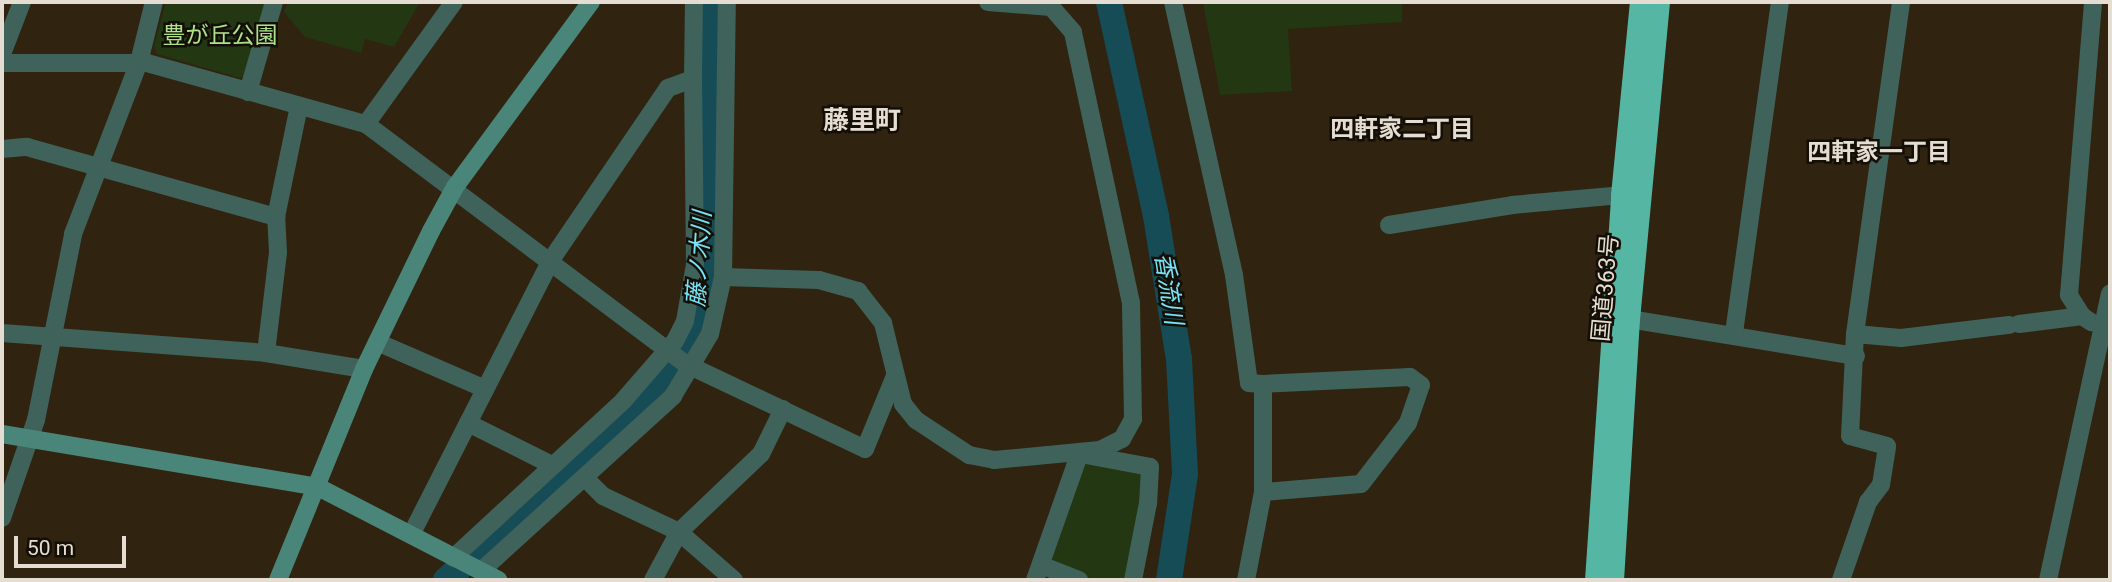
<!DOCTYPE html>
<html>
<head>
<meta charset="utf-8">
<style>
  body { margin:0 }
  #map { position:relative; width:2112px; height:582px; overflow:hidden; background:#302310; font-family:Roboto,"Noto Sans JP",sans-serif }
  div>[style] { position:absolute }
  .green>* { inset:0; background:#223712 }
  .river>* { height:26px; margin:-13px; padding:0 13px; transform-origin:13px; border-radius:13px; background:#154c56 }
  .street>* { height:18px; margin:-9px; padding:0 9px; transform-origin:9px; border-radius:9px; background:#3f625a }
  .secondary>* { height:18px; margin:-9px; padding:0 9px; transform-origin:9px; border-radius:9px; background:#498578 }
  .highway>* { height:21px; margin:-10.5px; padding:0 10.5px; transform-origin:10.5px; border-radius:10.5px; background:#55b7a3 }
  span { translate:-50% -50%; white-space:nowrap; text-align:center; line-height:1.15; -webkit-text-stroke:5px #130e06; paint-order:stroke }
  .park-label { font-size:23px; color:#ade28b }
  .street-label { font-size:23px; color:#e5ddd1 }
  .neighbourhood-label { font-size:24px; color:#e5ddd1; font-weight:700 }
  .water-label { font-size:24px; color:#79e2f7; font-style:italic }
  .quarter-label { font-size:26px; color:#e5ddd1; font-weight:700 }
  .frame { position:absolute; inset:0; border:4px solid #e5ddd1; pointer-events:none }
  .scale { position:absolute; left:14px; top:536px; width:112px; height:32px; box-sizing:border-box; border:4px solid #e5ddd1; border-top:0; padding-left:9px; font-size:21px; line-height:24px; white-space:nowrap; color:#e5ddd1; -webkit-text-stroke:5px #130e06; paint-order:stroke }
</style>
</head>
<body>
<div id="map">
  <div class="green">
    <i style="clip-path:polygon(166px 2px,265px 2px,246px 74px,240px 78px,157px 54px,154px 46px)"></i>
    <i style="clip-path:polygon(288px 2px,420px 2px,394px 47px,365px 39px,361px 53px,305px 37px,284px 12px)"></i>
    <i style="clip-path:polygon(1203px 2px,1402px 2px,1402px 22px,1288px 29px,1292px 91px,1220px 95px)"></i>
    <i style="clip-path:polygon(1089px 462px,1145px 473px,1129px 580px,1096px 580px,1052px 564px,1049px 555px,1081px 466px)"></i>
  </div>
  <div class="river">
    <i style="left:1109px;top:2px;width:219px;rotate:77.6deg"></i>
    <i style="left:1156px;top:216px;width:145px;rotate:80.9deg"></i>
    <i style="left:1179px;top:359px;width:115px;rotate:87deg"></i>
    <i style="left:1185px;top:474px;width:107px;rotate:98.6deg"></i>
    <i style="left:446px;top:580px;width:269px;rotate:-42.3deg"></i>
    <i style="left:645px;top:399px;width:52px;rotate:-50.5deg"></i>
    <i style="left:678px;top:359px;width:44px;rotate:-65.8deg"></i>
    <i style="left:696px;top:319px;width:42px;rotate:-80.3deg"></i>
    <i style="left:703px;top:278px;width:276px;rotate:-89deg"></i>
  </div>
  <div class="street">
    <i style="left:1173px;top:2px;width:280px;rotate:77.4deg"></i>
    <i style="left:1234px;top:275px;width:109px;rotate:82.1deg"></i>
    <i style="left:1249px;top:383px;width:14px;rotate:4deg"></i>
    <i style="left:1263px;top:384px;width:108px;rotate:90deg"></i>
    <i style="left:1263px;top:492px;width:90px;rotate:100.9deg"></i>
    <i style="left:2px;top:54px;width:56px;rotate:-69deg"></i>
    <i style="left:2px;top:63px;width:145px"></i>
    <i style="left:147px;top:63px;width:227px;rotate:15.6deg"></i>
    <i style="left:366px;top:124px;width:400px;rotate:36.9deg"></i>
    <i style="left:686px;top:364px;width:198px;rotate:25.4deg"></i>
    <i style="left:865px;top:449px;width:79px;rotate:-67.7deg"></i>
    <i style="left:248px;top:92px;width:94px;rotate:-73.9deg"></i>
    <i style="left:366px;top:124px;width:150px;rotate:-54.2deg"></i>
    <i style="left:2px;top:149px;width:25px;rotate:-5deg"></i>
    <i style="left:27px;top:147px;width:259px;rotate:15.7deg"></i>
    <i style="left:1389px;top:225px;width:125px;rotate:-9.2deg"></i>
    <i style="left:1512px;top:205px;width:109px;rotate:-5.2deg"></i>
    <i style="left:723px;top:277px;width:96px;rotate:1.8deg"></i>
    <i style="left:819px;top:280px;width:41px;rotate:15.8deg"></i>
    <i style="left:858px;top:291px;width:41px;rotate:52deg"></i>
    <i style="left:883px;top:323px;width:83px;rotate:76.1deg"></i>
    <i style="left:903px;top:404px;width:21px;rotate:51deg"></i>
    <i style="left:916px;top:420px;width:64px;rotate:33.4deg"></i>
    <i style="left:969px;top:455px;width:25px;rotate:11deg"></i>
    <i style="left:994px;top:460px;width:106px;rotate:-5.4deg"></i>
    <i style="left:1100px;top:450px;width:25px;rotate:-27deg"></i>
    <i style="left:1122px;top:439px;width:23px;rotate:-61deg"></i>
    <i style="left:1133px;top:419px;width:116px;rotate:-91deg"></i>
    <i style="left:1131px;top:303px;width:277px;rotate:-102.1deg"></i>
    <i style="left:1073px;top:32px;width:33px;rotate:-131deg"></i>
    <i style="left:1051px;top:7px;width:63px;rotate:-175.5deg"></i>
    <i style="left:2082px;top:316px;width:25px;rotate:-122deg"></i>
    <i style="left:2069px;top:295px;width:294px;rotate:-85.3deg"></i>
    <i style="left:1629px;top:319px;width:230px;rotate:9.3deg"></i>
    <i style="left:2019px;top:324px;width:64px;rotate:-7.2deg"></i>
    <i style="left:2082px;top:316px;width:11px;rotate:34deg"></i>
    <i style="left:2px;top:333px;width:265px;rotate:4.3deg"></i>
    <i style="left:266px;top:353px;width:99px;rotate:9.3deg"></i>
    <i style="left:1734px;top:333px;width:334px;rotate:-82.1deg"></i>
    <i style="left:1855px;top:334px;width:335px;rotate:-82.1deg"></i>
    <i style="left:377px;top:342px;width:118px;rotate:23.5deg"></i>
    <i style="left:266px;top:353px;width:102px;rotate:-83.2deg"></i>
    <i style="left:278px;top:252px;width:35px;rotate:-93deg"></i>
    <i style="left:276px;top:217px;width:113px;rotate:-78.3deg"></i>
    <i style="left:468px;top:423px;width:94px;rotate:26.6deg"></i>
    <i style="left:1086px;top:455px;width:65px;rotate:10.6deg"></i>
    <i style="left:1150px;top:467px;width:36px;rotate:93deg"></i>
    <i style="left:1148px;top:503px;width:78px;rotate:101deg"></i>
    <i style="left:585px;top:478px;width:25px;rotate:45deg"></i>
    <i style="left:603px;top:496px;width:84px;rotate:25.3deg"></i>
    <i style="left:679px;top:532px;width:73px;rotate:41.1deg"></i>
    <i style="left:1263px;top:492px;width:98px;rotate:-4.7deg"></i>
    <i style="left:1361px;top:484px;width:77px;rotate:-52.4deg"></i>
    <i style="left:1408px;top:423px;width:40px;rotate:-71.1deg"></i>
    <i style="left:1421px;top:385px;width:14px;rotate:-144deg"></i>
    <i style="left:1410px;top:377px;width:147px;rotate:177.3deg"></i>
    <i style="left:2px;top:518px;width:104px;rotate:-70.9deg"></i>
    <i style="left:36px;top:420px;width:190px;rotate:-78.7deg"></i>
    <i style="left:73px;top:234px;width:184px;rotate:-69deg"></i>
    <i style="left:139px;top:62px;width:62px;rotate:-76deg"></i>
    <i style="left:412px;top:533px;width:306px;rotate:-63deg"></i>
    <i style="left:551px;top:260px;width:208px;rotate:-55.8deg"></i>
    <i style="left:668px;top:88px;width:27px;rotate:-20deg"></i>
    <i style="left:693px;top:79px;width:77px;rotate:-89.3deg"></i>
    <i style="left:453px;top:558px;width:231px;rotate:-42.7deg"></i>
    <i style="left:623px;top:401px;width:79px;rotate:-49.1deg"></i>
    <i style="left:675px;top:341px;width:22px;rotate:-63deg"></i>
    <i style="left:685px;top:321px;width:58px;rotate:-80deg"></i>
    <i style="left:695px;top:264px;width:185px;rotate:-90.6deg"></i>
    <i style="left:1041px;top:565px;width:41px;rotate:21.5deg"></i>
    <i style="left:481px;top:571px;width:260px;rotate:-42.3deg"></i>
    <i style="left:673px;top:396px;width:72px;rotate:-59.2deg"></i>
    <i style="left:710px;top:334px;width:58px;rotate:-77.2deg"></i>
    <i style="left:723px;top:277px;width:275px;rotate:-89.2deg"></i>
    <i style="left:653px;top:580px;width:55px;rotate:-61.6deg"></i>
    <i style="left:679px;top:532px;width:113px;rotate:-43.6deg"></i>
    <i style="left:761px;top:454px;width:50px;rotate:-63.9deg"></i>
    <i style="left:1035px;top:580px;width:136px;rotate:-70.6deg"></i>
    <i style="left:1841px;top:580px;width:83px;rotate:-70.9deg"></i>
    <i style="left:1868px;top:502px;width:21px;rotate:-53deg"></i>
    <i style="left:1881px;top:485px;width:39px;rotate:-81deg"></i>
    <i style="left:1887px;top:446px;width:38px;rotate:-165deg"></i>
    <i style="left:1850px;top:436px;width:102px;rotate:-87.2deg"></i>
    <i style="left:1855px;top:334px;width:46px;rotate:5deg"></i>
    <i style="left:1901px;top:338px;width:109px;rotate:-6.9deg"></i>
    <i style="left:2048px;top:580px;width:293px;rotate:-77.8deg"></i>
  </div>
  <div class="secondary">
    <i style="left:2px;top:434px;width:320px;rotate:9.5deg"></i>
    <i style="left:318px;top:487px;width:203px;rotate:27.3deg"></i>
    <i style="left:278px;top:580px;width:228px;rotate:-67.8deg"></i>
    <i style="left:364px;top:369px;width:153px;rotate:-64.1deg"></i>
    <i style="left:431px;top:231px;width:50px;rotate:-61.4deg"></i>
    <i style="left:455px;top:187px;width:230px;rotate:-53.7deg"></i>
  </div>
  <div class="highway">
    <i style="left:1595px;top:580px;width:386px;rotate:-86.1deg"></i>
    <i style="left:1621px;top:195px;width:194px;rotate:-84.4deg"></i>
    <i style="left:1613px;top:580px;width:261px;rotate:-86.5deg"></i>
    <i style="left:1629px;top:319px;width:318px;rotate:-84.6deg"></i>
  </div>
  <div class="park-label">
    <span style="left:220px;top:36px">豊が丘公園</span>
  </div>
  <div class="street-label">
    <span style="left:1606px;top:288px;rotate:-85deg">国道363号</span>
  </div>
  <div class="neighbourhood-label">
    <span style="left:1402px;top:130px">四軒家二丁目</span>
    <span style="left:1879px;top:153px">四軒家一丁目</span>
  </div>
  <div class="water-label">
    <span style="left:700px;top:259px;rotate:-86deg">藤ノ木川</span>
    <span style="left:1168px;top:289px;rotate:81deg">香流川</span>
  </div>
  <div class="quarter-label">
    <span style="left:862px;top:121px">藤里町</span>
  </div>
  <div class="frame"></div>
  <div class="scale">50 m</div>
</div>
</body>
</html>
